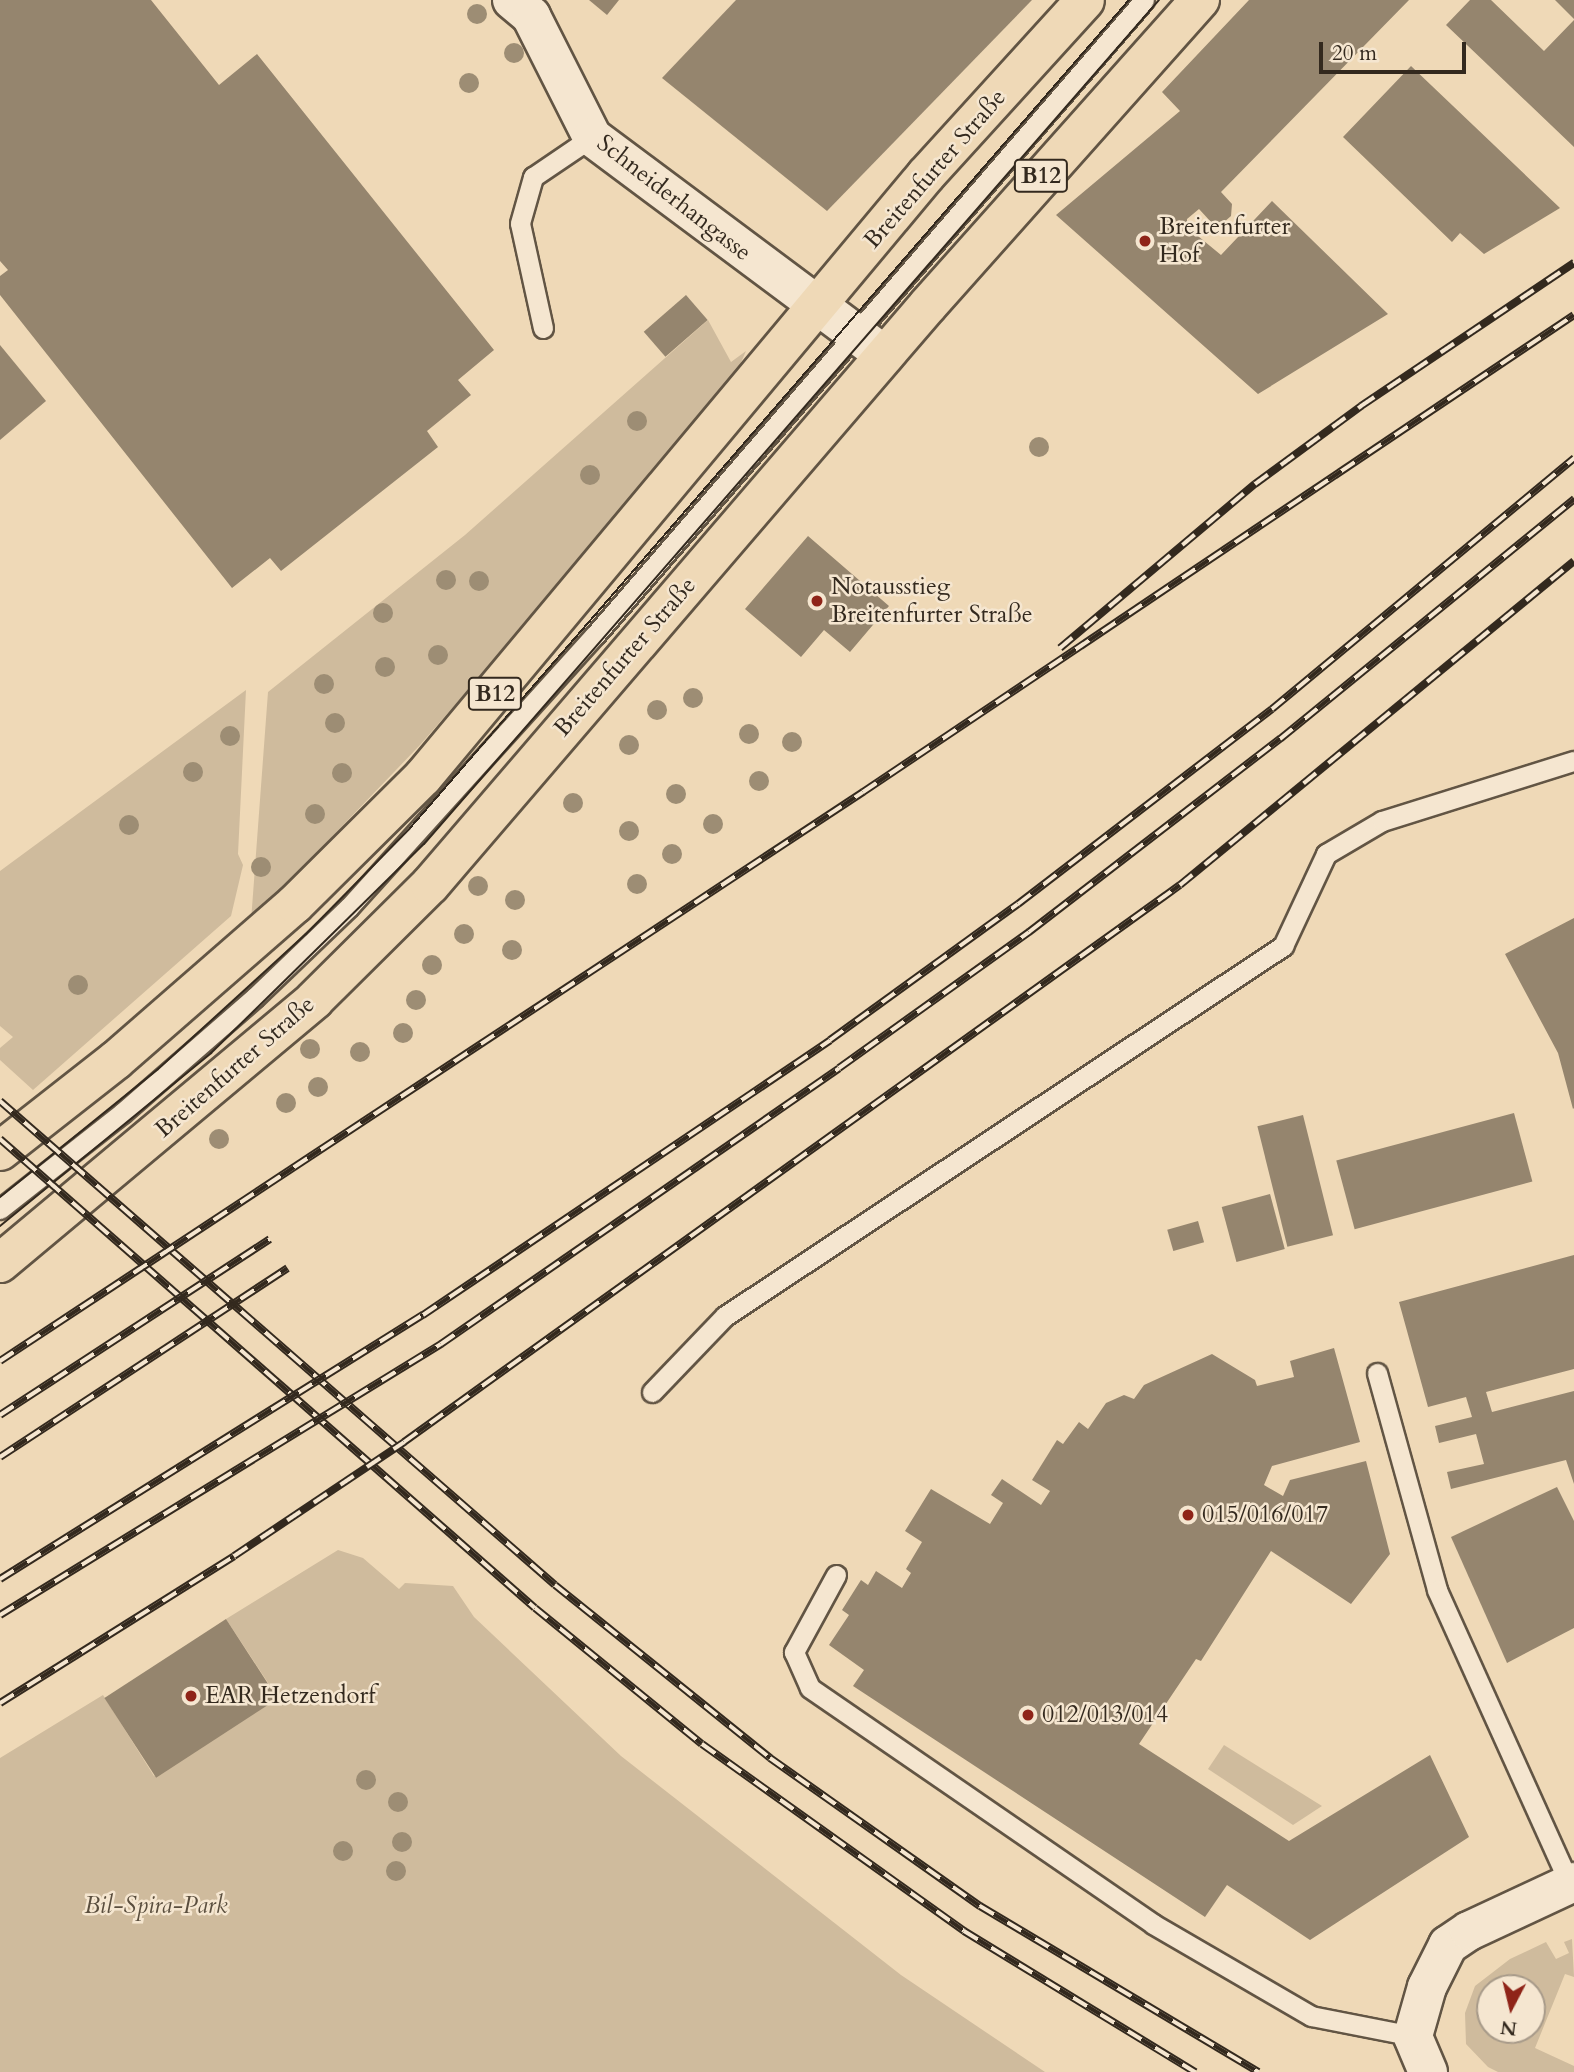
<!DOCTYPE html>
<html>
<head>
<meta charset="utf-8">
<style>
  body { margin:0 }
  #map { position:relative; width:1574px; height:2072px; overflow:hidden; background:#efd9b7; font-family:Cardo,serif }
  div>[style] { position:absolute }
  .green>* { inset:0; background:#cfbb9d }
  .building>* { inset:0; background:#95856e; transform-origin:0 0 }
  .roads { filter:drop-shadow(2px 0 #625544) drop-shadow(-2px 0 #625544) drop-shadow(0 2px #625544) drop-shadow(0 -2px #625544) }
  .service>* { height:19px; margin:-9.5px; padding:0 9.5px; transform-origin:9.5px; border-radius:9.5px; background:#f5e6d0 }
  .minor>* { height:38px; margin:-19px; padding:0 19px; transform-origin:19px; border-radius:19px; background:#f5e6d0 }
  .primary>* { height:38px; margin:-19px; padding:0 19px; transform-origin:19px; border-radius:19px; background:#efd9b7 }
  .tram>* { height:2px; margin:-1px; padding:0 1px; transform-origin:1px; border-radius:1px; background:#33291e }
  .rail>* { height:8px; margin-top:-4px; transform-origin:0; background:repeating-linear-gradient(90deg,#f5e6d0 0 16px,#33291e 0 32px); box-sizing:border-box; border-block:2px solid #33291e }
  .trees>* { width:20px; height:20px; margin:-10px; border-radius:50%; background:#9d8d74 }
  .dots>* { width:19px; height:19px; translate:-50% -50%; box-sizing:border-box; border:4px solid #f5e6d0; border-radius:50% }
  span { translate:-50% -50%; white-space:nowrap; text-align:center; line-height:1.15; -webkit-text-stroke:5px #f5e6d0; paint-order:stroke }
  .shield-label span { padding:2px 5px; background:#f5e6d0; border:2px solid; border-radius:5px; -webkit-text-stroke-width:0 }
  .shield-label { font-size:23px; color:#33291e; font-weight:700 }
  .street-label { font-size:24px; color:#33291e }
  .poi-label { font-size:24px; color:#33291e }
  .left { translate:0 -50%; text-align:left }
  .park-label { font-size:24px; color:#5a4e3e; font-style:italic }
  .north { position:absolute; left:1476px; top:1974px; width:70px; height:70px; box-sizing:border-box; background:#f5e6d0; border:2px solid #a79a89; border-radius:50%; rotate:187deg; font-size:19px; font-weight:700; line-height:28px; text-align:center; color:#33291e }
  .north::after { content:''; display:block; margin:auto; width:24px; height:32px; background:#8f2418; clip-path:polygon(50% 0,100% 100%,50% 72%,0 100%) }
  .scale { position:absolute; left:1319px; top:42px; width:147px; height:32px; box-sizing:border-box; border:4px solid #33291e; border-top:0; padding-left:9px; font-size:21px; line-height:24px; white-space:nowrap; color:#33291e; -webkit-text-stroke:5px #f5e6d0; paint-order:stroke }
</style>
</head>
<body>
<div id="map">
  <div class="green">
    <i style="clip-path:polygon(708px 320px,731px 362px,746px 351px,739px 367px,627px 507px,420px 745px,251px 921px,268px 692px,465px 535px)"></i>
    <i style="clip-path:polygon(246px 690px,238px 854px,243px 865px,231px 916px,33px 1090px,0 1060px,0 1048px,13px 1037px,0 1026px,0 871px)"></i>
    <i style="clip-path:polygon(338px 1550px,363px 1558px,399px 1589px,405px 1583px,453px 1586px,474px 1617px,621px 1756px,901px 1975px,1045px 2072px,0 2072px,0 1758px,103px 1695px,154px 1776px,278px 1698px,226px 1619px)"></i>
    <i style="clip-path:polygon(1224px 1745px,1322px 1806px,1293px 1825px,1208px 1769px)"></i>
    <i style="clip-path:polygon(evenodd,1572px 1939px,1574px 1977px,1565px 1974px,1535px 2048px,1574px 2066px,1574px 2072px,1498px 2072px,1488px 2067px,1466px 2044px,1465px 2013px,1475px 1986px,1510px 1959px,1546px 1942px,1556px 1959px,1569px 1953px,1564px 1942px,1572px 1939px,1490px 1988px,1532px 1988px,1532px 2030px,1490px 2030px,1490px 1988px)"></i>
  </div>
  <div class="building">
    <i style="clip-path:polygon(0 0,151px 0,219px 85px,257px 54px,494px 350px,458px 380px,471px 395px,427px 431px,438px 447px,281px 571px,270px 558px,232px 588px,0 295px,0 276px,8px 270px,0 261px)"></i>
    <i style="clip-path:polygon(589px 0,619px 0,607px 15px)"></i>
    <i style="clip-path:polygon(736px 0,1032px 0,827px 211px,662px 78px)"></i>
    <i style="clip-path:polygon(1249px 0,1409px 0,1221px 192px,1232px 204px,1231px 216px,1223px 223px,1211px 222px,1199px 209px,1187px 219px,1187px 227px,1221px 255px,1272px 201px,1388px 314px,1258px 394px,1056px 215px,1180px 111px,1162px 92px)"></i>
    <i style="clip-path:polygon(1470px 0,1491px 0,1544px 51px,1574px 20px,1574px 147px,1446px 25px)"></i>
    <i style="clip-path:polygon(1555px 0,1574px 0,1574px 19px)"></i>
    <i style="clip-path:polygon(1411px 66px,1560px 208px,1484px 254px,1460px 233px,1452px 242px,1343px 137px)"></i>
    <i style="left:686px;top:295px;width:33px;height:56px;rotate:49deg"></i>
    <i style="clip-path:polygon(0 345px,46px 401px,0 440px)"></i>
    <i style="clip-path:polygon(808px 536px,889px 606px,850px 652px,824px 630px,801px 657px,745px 609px)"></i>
    <i style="clip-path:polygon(1574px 918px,1574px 1108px,1573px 1109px,1558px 1053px,1505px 954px)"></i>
    <i style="left:1514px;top:1113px;width:71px;height:184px;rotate:75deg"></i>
    <i style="left:1303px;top:1115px;width:124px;height:47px;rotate:76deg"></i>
    <i style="left:1270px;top:1194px;width:57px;height:50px;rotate:75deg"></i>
    <i style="left:1198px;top:1221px;width:22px;height:32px;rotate:74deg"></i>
    <i style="clip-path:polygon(1574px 1255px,1574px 1369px,1486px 1392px,1492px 1412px,1574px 1391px,1574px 1484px,1566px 1460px,1451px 1489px,1447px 1472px,1484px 1464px,1476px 1434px,1439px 1443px,1435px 1426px,1472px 1417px,1466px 1397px,1428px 1407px,1399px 1302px)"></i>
    <i style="clip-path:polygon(1334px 1348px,1360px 1442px,1272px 1466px,1264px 1485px,1283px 1496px,1290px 1480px,1366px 1461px,1390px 1554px,1351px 1604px,1271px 1551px,1201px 1661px,1196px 1659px,1139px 1744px,1289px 1841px,1430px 1755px,1469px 1837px,1310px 1940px,1227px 1885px,1205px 1917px,853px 1686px,864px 1670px,829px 1645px,849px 1615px,842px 1610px,861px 1580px,868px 1585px,876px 1571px,902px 1588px,911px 1573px,906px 1569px,922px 1542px,905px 1531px,931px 1489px,990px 1524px,1003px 1503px,991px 1495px,1002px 1479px,1041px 1505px,1050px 1491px,1032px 1480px,1057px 1440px,1063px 1444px,1079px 1422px,1088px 1429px,1106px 1403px,1124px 1395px,1134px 1399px,1144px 1385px,1212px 1354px,1255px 1380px,1257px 1386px,1294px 1377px,1290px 1361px)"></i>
    <i style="clip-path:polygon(1557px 1487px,1574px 1521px,1574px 1628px,1507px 1663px,1451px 1537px)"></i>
    <i style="left:226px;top:1619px;width:95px;height:145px;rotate:57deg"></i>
  </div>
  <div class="roads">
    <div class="service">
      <i style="left:543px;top:328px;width:107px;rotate:-102.4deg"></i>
      <i style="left:520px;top:223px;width:48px;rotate:-74.2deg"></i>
      <i style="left:533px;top:177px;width:71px;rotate:-34.1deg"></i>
      <i style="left:0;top:1209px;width:155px;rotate:-38.2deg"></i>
      <i style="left:122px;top:1113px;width:176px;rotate:-41.1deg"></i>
      <i style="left:255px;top:997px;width:130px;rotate:-43.8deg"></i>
      <i style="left:349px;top:907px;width:367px;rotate:-47.9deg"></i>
      <i style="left:595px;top:635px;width:839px;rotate:-49.15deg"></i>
      <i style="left:1377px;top:1373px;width:225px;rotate:74.5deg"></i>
      <i style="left:1437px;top:1590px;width:323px;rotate:65.7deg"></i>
      <i style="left:652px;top:1392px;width:105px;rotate:-46.2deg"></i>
      <i style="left:725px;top:1316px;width:670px;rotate:-33.55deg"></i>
      <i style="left:1283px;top:946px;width:102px;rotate:-64.9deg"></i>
      <i style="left:1326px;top:854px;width:65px;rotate:-30.5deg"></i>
      <i style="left:1382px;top:821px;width:201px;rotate:-17.4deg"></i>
      <i style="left:836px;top:1575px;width:88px;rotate:118.6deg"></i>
      <i style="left:794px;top:1652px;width:39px;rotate:66deg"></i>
      <i style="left:810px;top:1688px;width:416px;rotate:34.5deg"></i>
      <i style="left:1153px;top:1924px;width:183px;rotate:30.2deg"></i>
      <i style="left:1311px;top:2016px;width:104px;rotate:11.1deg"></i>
    </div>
    <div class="minor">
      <i style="left:512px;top:0;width:25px;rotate:40deg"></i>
      <i style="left:531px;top:16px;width:136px;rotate:63.2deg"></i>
      <i style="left:592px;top:137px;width:365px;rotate:36.7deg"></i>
      <i style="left:1428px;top:2072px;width:39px;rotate:-113deg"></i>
      <i style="left:1413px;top:2036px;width:51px;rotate:-74.1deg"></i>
      <i style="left:1427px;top:1987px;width:47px;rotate:-63.4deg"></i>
      <i style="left:1448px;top:1945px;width:25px;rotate:-34deg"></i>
      <i style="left:1469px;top:1931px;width:116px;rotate:-25deg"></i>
    </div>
    <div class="primary">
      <i style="left:0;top:1151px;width:147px;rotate:-38.1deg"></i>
      <i style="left:116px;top:1060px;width:237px;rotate:-41.1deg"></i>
      <i style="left:295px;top:904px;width:180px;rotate:-44.8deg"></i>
      <i style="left:423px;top:777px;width:784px;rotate:-50.12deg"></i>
      <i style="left:926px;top:175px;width:236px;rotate:-47.7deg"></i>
      <i style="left:0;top:1263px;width:410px;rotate:-39.9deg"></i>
      <i style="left:314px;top:1000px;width:163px;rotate:-44.8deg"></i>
      <i style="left:430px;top:885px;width:764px;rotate:-49.35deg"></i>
      <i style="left:928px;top:305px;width:409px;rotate:-48.3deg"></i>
    </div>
  </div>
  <div class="tram">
    <i style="left:0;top:1197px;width:203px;rotate:-39deg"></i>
    <i style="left:158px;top:1069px;width:200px;rotate:-42.4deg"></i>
    <i style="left:306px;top:934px;width:148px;rotate:-45.5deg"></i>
    <i style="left:410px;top:828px;width:1097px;rotate:-49.03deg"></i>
    <i style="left:0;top:1226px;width:273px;rotate:-39.3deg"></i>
    <i style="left:211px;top:1053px;width:298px;rotate:-44.5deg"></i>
    <i style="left:424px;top:844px;width:1119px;rotate:-48.95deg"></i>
  </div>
  <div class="rail">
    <i style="left:1060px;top:648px;width:255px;rotate:-40.1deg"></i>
    <i style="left:1255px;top:484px;width:132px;rotate:-36.3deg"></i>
    <i style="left:1361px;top:406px;width:257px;rotate:-33.9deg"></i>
    <i style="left:0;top:1101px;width:736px;rotate:41.09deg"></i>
    <i style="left:555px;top:1585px;width:276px;rotate:38.8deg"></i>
    <i style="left:770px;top:1758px;width:257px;rotate:35.2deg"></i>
    <i style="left:980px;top:1906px;width:324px;rotate:30.8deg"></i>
    <i style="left:0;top:1139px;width:711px;rotate:41.24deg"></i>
    <i style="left:535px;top:1608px;width:215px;rotate:39.2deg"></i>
    <i style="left:702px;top:1744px;width:322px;rotate:35.5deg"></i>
    <i style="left:964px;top:1931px;width:271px;rotate:31.4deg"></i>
    <i style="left:0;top:1361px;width:1034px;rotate:-33.4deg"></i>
    <i style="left:863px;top:792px;width:856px;rotate:-33.86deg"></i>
    <i style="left:0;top:1415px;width:322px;rotate:-33.1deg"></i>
    <i style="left:0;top:1457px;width:344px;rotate:-33.3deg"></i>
    <i style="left:0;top:1579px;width:499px;rotate:-32deg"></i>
    <i style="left:423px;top:1315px;width:491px;rotate:-34deg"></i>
    <i style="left:830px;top:1040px;width:232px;rotate:-35.9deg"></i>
    <i style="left:1018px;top:904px;width:320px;rotate:-37.5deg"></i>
    <i style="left:1272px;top:709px;width:393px;rotate:-39.7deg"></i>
    <i style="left:0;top:1615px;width:518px;rotate:-31.57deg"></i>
    <i style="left:441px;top:1344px;width:484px;rotate:-34.7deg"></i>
    <i style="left:839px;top:1068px;width:234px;rotate:-35.6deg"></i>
    <i style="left:1029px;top:932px;width:317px;rotate:-37.6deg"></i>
    <i style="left:1280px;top:739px;width:380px;rotate:-39.2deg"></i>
    <i style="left:0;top:1703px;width:276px;rotate:-32.1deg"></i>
    <i style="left:234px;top:1556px;width:205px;rotate:-33.8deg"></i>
    <i style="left:404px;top:1442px;width:955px;rotate:-35.67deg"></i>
    <i style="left:1180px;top:885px;width:510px;rotate:-39.43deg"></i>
  </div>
  <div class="trees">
    <i style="left:477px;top:14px"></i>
    <i style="left:514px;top:53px"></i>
    <i style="left:469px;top:83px"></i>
    <i style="left:637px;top:421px"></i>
    <i style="left:1039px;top:447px"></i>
    <i style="left:590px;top:475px"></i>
    <i style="left:446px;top:580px"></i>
    <i style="left:479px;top:581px"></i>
    <i style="left:383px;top:613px"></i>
    <i style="left:438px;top:655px"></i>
    <i style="left:385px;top:667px"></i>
    <i style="left:324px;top:684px"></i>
    <i style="left:693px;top:698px"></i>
    <i style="left:657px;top:710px"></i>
    <i style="left:335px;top:723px"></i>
    <i style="left:749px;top:734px"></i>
    <i style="left:230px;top:736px"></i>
    <i style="left:792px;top:742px"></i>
    <i style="left:629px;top:745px"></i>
    <i style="left:193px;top:772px"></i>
    <i style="left:342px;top:773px"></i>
    <i style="left:759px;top:781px"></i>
    <i style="left:676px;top:794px"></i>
    <i style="left:573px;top:803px"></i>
    <i style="left:315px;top:814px"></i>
    <i style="left:713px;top:824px"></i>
    <i style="left:129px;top:825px"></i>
    <i style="left:629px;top:831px"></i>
    <i style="left:672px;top:854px"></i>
    <i style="left:261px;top:867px"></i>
    <i style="left:637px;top:884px"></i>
    <i style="left:478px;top:886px"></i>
    <i style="left:515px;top:900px"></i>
    <i style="left:464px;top:934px"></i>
    <i style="left:512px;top:950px"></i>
    <i style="left:432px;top:965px"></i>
    <i style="left:78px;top:985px"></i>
    <i style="left:416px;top:1000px"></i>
    <i style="left:403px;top:1033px"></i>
    <i style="left:310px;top:1049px"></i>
    <i style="left:360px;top:1052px"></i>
    <i style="left:318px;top:1087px"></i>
    <i style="left:286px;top:1103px"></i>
    <i style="left:219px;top:1139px"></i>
    <i style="left:366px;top:1780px"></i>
    <i style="left:398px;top:1802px"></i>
    <i style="left:402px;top:1842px"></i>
    <i style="left:343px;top:1851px"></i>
    <i style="left:396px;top:1871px"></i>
  </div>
  <div class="dots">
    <i style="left:1145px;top:241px;background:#8f2418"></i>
    <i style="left:817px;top:601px;background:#8f2418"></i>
    <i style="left:1188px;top:1515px;background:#8f2418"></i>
    <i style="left:191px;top:1696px;background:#8f2418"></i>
    <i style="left:1028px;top:1715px;background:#8f2418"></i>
  </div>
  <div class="shield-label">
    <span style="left:1041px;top:176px">B12</span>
    <span style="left:495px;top:694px">B12</span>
  </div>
  <div class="street-label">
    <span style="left:935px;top:169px;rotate:-49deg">Breitenfurter Straße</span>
    <span style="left:674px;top:198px;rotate:38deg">Schneiderhangasse</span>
    <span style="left:625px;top:657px;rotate:-49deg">Breitenfurter Straße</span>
    <span style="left:235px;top:1067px;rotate:-41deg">Breitenfurter Straße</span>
  </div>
  <div class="poi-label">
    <span class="left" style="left:1159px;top:241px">Breitenfurter<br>Hof</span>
    <span class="left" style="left:831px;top:601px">Notausstieg<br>Breitenfurter Straße</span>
    <span class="left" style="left:1202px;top:1515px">015/016/017</span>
    <span class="left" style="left:205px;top:1696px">EAR Hetzendorf</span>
    <span class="left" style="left:1042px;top:1715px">012/013/014</span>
  </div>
  <div class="park-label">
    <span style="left:156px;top:1906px">Bil-Spira-Park</span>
  </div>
  <div class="north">N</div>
  <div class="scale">20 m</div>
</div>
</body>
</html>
